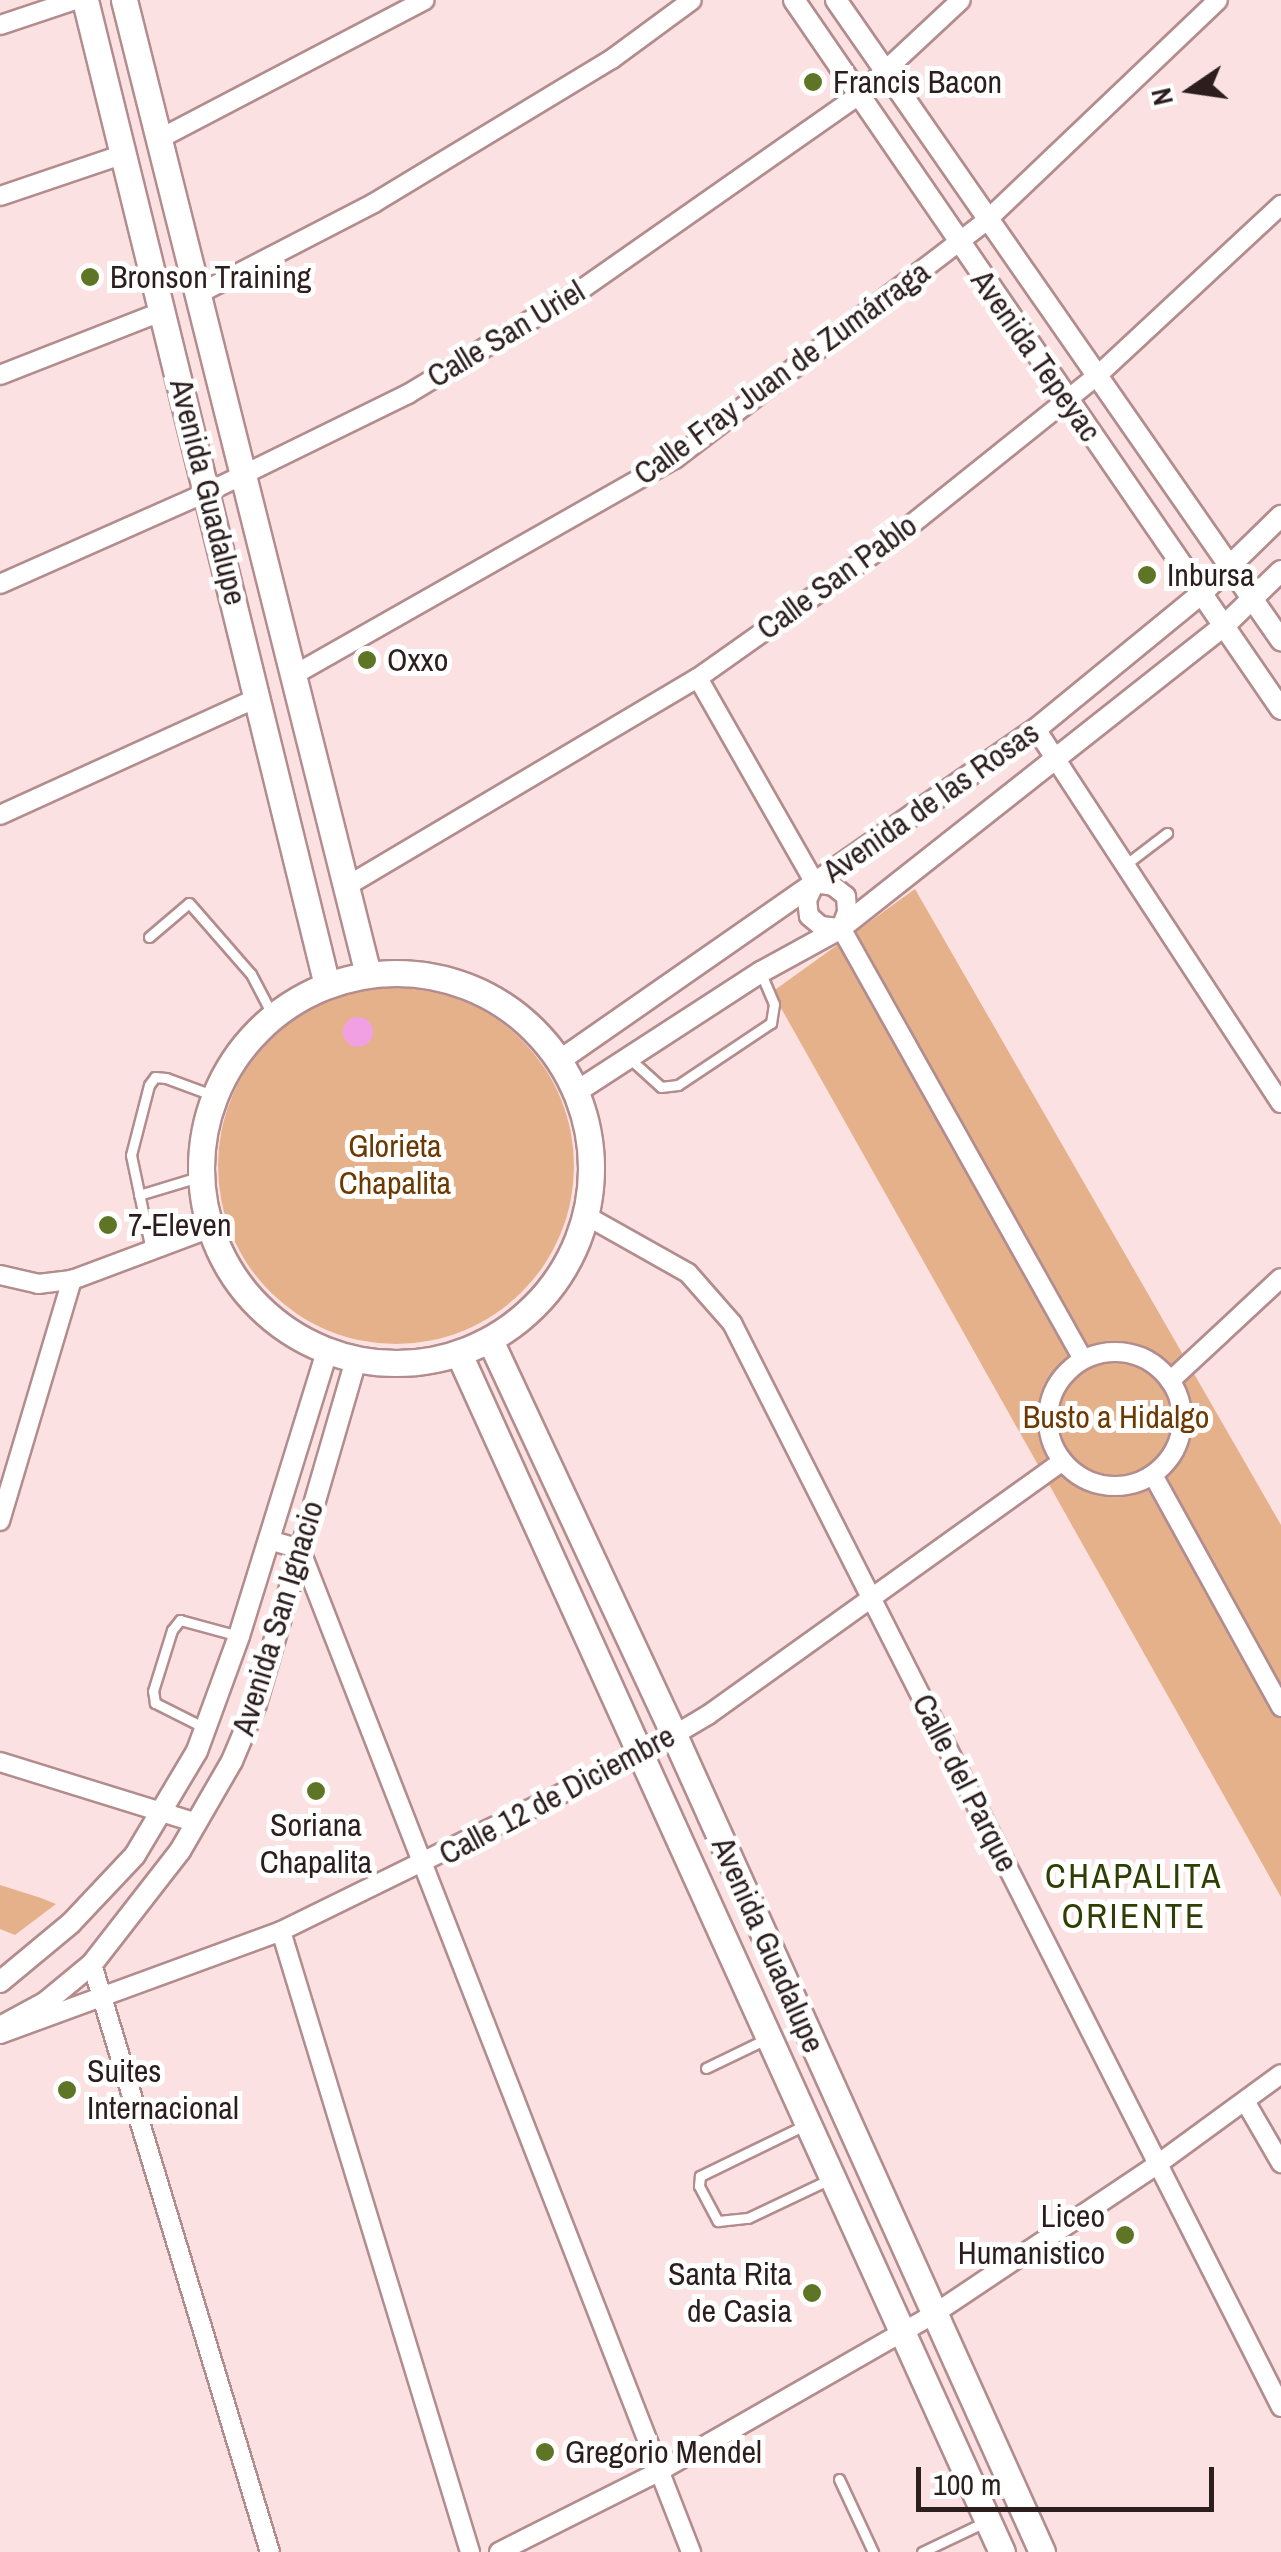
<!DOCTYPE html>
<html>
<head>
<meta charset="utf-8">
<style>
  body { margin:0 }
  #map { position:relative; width:1281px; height:2552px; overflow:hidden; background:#fce1e2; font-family:"Archivo Narrow",sans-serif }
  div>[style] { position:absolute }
  .green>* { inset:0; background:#e5b18a }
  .round { border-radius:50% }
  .water>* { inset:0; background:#f1a1e3 }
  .roads { filter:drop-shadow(2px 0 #b38c8d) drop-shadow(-2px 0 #b38c8d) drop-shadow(0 2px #b38c8d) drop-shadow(0 -2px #b38c8d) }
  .service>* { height:9px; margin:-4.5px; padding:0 4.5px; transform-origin:4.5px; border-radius:4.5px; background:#fff }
  .minor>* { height:18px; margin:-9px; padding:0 9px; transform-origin:9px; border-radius:9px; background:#fff }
  .minor>.ring { margin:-9px; padding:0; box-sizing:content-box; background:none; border:18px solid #fff; border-radius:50% }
  .tertiary>* { height:20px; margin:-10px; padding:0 10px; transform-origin:10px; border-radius:10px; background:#fff }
  .primary>* { height:25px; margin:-12.5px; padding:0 12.5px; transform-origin:12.5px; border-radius:12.5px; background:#fff }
  .primary>.ring { margin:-12.5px; padding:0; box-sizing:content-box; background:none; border:25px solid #fff; border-radius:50% }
  .dots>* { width:28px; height:28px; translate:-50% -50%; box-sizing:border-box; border:5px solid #fff; border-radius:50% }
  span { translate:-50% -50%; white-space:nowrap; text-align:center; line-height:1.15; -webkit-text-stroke:10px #fff; paint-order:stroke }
  .poi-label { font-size:32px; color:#2d1e1e }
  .left { translate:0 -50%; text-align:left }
  .right { translate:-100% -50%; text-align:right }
  .street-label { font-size:32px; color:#2d1e1e }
  .park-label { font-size:32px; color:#6c3901 }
  .neighbourhood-label { font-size:35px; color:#2f3e04; letter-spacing:2.5px }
  .north { position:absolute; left:1141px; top:40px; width:100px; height:100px; -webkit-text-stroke:8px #fff; paint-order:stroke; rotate:257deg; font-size:28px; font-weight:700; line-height:40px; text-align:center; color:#2d1e1e }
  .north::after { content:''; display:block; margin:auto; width:35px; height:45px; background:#2d1e1e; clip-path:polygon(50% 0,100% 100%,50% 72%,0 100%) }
  .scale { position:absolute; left:916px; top:2467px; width:298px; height:45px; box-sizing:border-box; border:5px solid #2d1e1e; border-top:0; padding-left:12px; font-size:30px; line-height:35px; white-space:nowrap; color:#2d1e1e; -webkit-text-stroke:8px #fff; paint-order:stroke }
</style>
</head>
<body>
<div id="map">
  <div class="green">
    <i style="clip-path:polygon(915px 889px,1281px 1525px,1281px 1897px,772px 992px)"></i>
    <i class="round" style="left:218px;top:988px;width:356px;height:356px"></i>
    <i style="clip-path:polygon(0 1885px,41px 1898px,56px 1904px,15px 1935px,0 1929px)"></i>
  </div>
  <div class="water">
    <i class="round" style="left:343px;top:1017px;width:30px;height:30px"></i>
  </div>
  <div class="roads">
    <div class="service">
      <i style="left:1125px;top:865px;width:53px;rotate:-37.3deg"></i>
      <i style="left:149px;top:937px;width:52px;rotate:-40.4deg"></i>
      <i style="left:189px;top:903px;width:94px;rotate:48.9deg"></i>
      <i style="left:251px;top:974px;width:47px;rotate:62.4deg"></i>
      <i style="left:629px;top:1058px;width:43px;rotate:42.2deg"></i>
      <i style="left:661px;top:1087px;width:17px;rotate:-7deg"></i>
      <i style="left:678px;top:1085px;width:112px;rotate:-33.7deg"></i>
      <i style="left:771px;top:1023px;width:19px;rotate:-81deg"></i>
      <i style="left:774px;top:1004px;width:34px;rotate:-113deg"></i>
      <i style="left:139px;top:1195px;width:66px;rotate:-16.8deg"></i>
      <i style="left:151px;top:1250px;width:97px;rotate:-101.9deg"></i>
      <i style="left:131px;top:1155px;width:72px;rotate:-75.6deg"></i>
      <i style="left:149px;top:1085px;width:10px;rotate:-53deg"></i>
      <i style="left:155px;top:1077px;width:11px;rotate:5deg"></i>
      <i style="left:166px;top:1078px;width:52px;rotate:20.2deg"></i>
      <i style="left:203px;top:1727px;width:54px;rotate:-153.4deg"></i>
      <i style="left:155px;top:1703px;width:12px;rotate:-99deg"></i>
      <i style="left:153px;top:1691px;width:64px;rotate:-72.7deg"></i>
      <i style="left:172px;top:1630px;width:13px;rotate:-51deg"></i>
      <i style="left:180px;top:1620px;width:61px;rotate:15.2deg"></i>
      <i style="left:706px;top:2068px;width:67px;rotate:-25.8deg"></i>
      <i style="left:805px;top:2125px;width:117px;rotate:154.1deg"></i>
      <i style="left:700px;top:2176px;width:10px;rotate:96deg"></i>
      <i style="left:699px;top:2186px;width:40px;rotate:62deg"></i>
      <i style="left:718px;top:2221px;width:30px;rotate:-6deg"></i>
      <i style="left:748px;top:2218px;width:91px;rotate:-25.4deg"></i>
      <i style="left:839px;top:2479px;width:81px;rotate:65deg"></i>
      <i style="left:922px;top:2552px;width:70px;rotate:-25.5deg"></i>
    </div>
    <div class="minor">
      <i style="left:0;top:25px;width:79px;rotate:-18.4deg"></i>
      <i style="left:157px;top:140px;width:302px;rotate:-27.6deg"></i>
      <i style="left:0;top:196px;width:131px;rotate:-18.7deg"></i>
      <i style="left:198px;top:294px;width:198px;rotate:-27.3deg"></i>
      <i style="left:374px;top:203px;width:278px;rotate:-31.2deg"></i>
      <i style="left:612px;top:59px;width:99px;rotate:-36.4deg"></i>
      <i style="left:0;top:375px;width:175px;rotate:-21.4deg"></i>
      <i style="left:0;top:584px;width:227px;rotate:-23.9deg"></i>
      <i style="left:208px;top:492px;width:223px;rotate:-26.1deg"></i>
      <i style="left:408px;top:394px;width:203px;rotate:-31.1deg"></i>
      <i style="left:582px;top:289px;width:338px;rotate:-35deg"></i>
      <i style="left:859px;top:95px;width:139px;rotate:-43deg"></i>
      <i style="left:294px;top:675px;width:438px;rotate:-29.6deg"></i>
      <i style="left:675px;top:459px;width:392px;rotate:-37.4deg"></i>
      <i style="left:986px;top:221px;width:320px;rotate:-43.6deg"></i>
      <i style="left:698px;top:678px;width:236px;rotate:60.3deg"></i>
      <i style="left:1036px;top:729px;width:447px;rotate:56.8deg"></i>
      <i style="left:0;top:815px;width:285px;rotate:-24.5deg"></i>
      <i style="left:815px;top:883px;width:19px;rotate:115deg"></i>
      <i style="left:807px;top:900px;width:16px;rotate:83deg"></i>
      <i style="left:809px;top:916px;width:16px;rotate:40deg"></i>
      <i style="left:821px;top:926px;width:20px;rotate:6deg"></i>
      <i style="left:815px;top:883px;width:18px;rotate:9deg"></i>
      <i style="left:833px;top:886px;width:16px;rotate:38deg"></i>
      <i style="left:846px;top:896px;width:16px;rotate:86deg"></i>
      <i style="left:847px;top:912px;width:17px;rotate:111deg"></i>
      <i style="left:347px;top:886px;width:408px;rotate:-30.7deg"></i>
      <i style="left:698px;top:678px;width:232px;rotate:-35.3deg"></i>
      <i style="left:887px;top:544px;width:270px;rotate:-38.7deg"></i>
      <i style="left:1098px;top:375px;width:250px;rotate:-42.9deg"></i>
      <i style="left:841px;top:928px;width:494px;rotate:60.7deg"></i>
      <i style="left:585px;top:1215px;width:118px;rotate:29.4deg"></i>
      <i style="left:688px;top:1273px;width:67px;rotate:48.7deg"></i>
      <i style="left:732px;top:1323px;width:1215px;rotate:63.14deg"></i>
      <i style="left:0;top:1275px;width:39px;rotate:13deg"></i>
      <i style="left:38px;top:1284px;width:34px;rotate:-7deg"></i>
      <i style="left:72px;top:1280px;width:148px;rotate:-20.5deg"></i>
      <i class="ring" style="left:1048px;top:1352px;width:116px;height:116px"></i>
      <i style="left:1170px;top:1381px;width:151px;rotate:-42.9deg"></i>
      <i style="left:1153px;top:1475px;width:265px;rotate:61.1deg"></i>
      <i style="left:0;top:1521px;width:252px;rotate:-73.4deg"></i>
      <i style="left:269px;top:1540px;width:32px;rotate:16deg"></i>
      <i style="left:300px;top:1549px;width:1077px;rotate:68.7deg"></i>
      <i style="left:0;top:1762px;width:206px;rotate:17.2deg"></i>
      <i style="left:281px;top:1931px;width:649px;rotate:73.07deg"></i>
      <i style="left:92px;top:1964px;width:614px;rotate:73.16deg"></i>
      <i style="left:0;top:2034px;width:299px;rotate:-20.1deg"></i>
      <i style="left:281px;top:1931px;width:398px;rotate:-26.1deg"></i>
      <i style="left:639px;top:1756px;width:80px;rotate:-30.7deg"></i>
      <i style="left:708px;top:1715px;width:435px;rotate:-35.6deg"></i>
      <i style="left:1245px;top:2101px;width:72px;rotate:59.9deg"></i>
      <i style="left:499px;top:2552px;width:180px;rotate:-26.7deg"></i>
      <i style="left:660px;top:2471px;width:316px;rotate:-29.8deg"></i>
      <i style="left:934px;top:2314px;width:270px;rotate:-33.8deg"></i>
      <i style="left:1158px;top:2164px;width:152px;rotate:-36.2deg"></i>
    </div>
    <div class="tertiary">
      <i style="left:794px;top:0;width:860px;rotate:55.52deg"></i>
      <i style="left:836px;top:0;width:780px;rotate:55.19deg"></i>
      <i style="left:559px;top:1061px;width:581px;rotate:-34.84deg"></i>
      <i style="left:1036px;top:729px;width:213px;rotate:-39.3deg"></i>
      <i style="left:1201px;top:594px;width:112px;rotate:-44.3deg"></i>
      <i style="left:576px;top:1092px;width:221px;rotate:-33deg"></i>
      <i style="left:761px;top:972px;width:91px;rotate:-28.8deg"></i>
      <i style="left:841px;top:928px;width:488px;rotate:-38.3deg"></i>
      <i style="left:1224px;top:626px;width:79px;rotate:-44deg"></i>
      <i style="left:0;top:1982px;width:92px;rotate:-39.7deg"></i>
      <i style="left:71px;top:1923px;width:93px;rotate:-46.7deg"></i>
      <i style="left:135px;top:1855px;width:121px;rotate:-59.2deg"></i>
      <i style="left:197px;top:1751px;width:122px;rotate:-69.9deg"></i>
      <i style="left:239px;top:1636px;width:298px;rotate:-72.8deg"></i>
      <i style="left:0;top:2027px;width:52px;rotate:-28.5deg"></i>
      <i style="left:46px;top:2002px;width:60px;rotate:-39.6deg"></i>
      <i style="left:92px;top:1964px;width:143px;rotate:-52.1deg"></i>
      <i style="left:180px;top:1851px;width:104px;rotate:-60deg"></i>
      <i style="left:232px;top:1761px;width:62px;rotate:-67.2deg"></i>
      <i style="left:256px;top:1704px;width:358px;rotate:-73.8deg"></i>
    </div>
    <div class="primary">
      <i style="left:85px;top:0;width:1014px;rotate:76.2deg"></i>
      <i style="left:124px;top:0;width:1004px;rotate:75.94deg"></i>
      <i class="ring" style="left:201px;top:973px;width:365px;height:365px"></i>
      <i style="left:490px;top:1340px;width:436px;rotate:65deg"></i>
      <i style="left:674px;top:1735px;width:896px;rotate:65.75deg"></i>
      <i style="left:459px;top:1354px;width:1315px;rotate:65.62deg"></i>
    </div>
  </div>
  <div class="dots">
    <i style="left:813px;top:82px;background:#5f7526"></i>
    <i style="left:90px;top:277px;background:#5f7526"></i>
    <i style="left:1147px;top:575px;background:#5f7526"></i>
    <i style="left:367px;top:660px;background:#5f7526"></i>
    <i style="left:108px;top:1225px;background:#5f7526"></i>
    <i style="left:316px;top:1791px;background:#5f7526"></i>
    <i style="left:67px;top:2090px;background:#5f7526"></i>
    <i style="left:1125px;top:2235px;background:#5f7526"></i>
    <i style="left:812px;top:2293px;background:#5f7526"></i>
    <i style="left:545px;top:2452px;background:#5f7526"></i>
  </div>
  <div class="poi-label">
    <span class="left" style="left:833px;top:82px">Francis Bacon</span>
    <span class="left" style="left:110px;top:277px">Bronson Training</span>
    <span class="left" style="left:1167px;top:575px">Inbursa</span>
    <span class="left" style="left:387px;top:660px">Oxxo</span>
    <span class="left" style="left:128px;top:1225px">7-Eleven</span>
    <span style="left:316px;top:1844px">Soriana<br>Chapalita</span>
    <span class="left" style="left:87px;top:2090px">Suites<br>Internacional</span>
    <span class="right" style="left:1105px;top:2235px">Liceo<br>Humanistico</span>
    <span class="right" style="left:792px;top:2293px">Santa Rita<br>de Casia</span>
    <span class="left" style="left:565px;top:2452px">Gregorio Mendel</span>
  </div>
  <div class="street-label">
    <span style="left:506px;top:334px;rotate:-31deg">Calle San Uriel</span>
    <span style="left:1036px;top:356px;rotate:55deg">Avenida Tepeyac</span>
    <span style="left:782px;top:373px;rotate:-36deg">Calle Fray Juan de Zumárraga</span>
    <span style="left:208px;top:492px;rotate:76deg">Avenida Guadalupe</span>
    <span style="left:837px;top:577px;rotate:-36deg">Calle San Pablo</span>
    <span style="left:931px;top:802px;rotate:-35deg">Avenida de las Rosas</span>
    <span style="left:278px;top:1618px;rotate:-73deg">Avenida San Ignacio</span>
    <span style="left:965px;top:1783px;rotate:63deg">Calle del Parque</span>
    <span style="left:557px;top:1795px;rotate:-28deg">Calle 12 de Diciembre</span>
    <span style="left:768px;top:1945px;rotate:66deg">Avenida Guadalupe</span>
  </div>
  <div class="park-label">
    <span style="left:395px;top:1165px">Glorieta<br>Chapalita</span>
    <span style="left:1116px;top:1417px">Busto a Hidalgo</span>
  </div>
  <div class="neighbourhood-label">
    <span style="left:1134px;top:1896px">CHAPALITA<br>ORIENTE</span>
  </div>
  <div class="north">N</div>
  <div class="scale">100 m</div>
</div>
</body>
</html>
